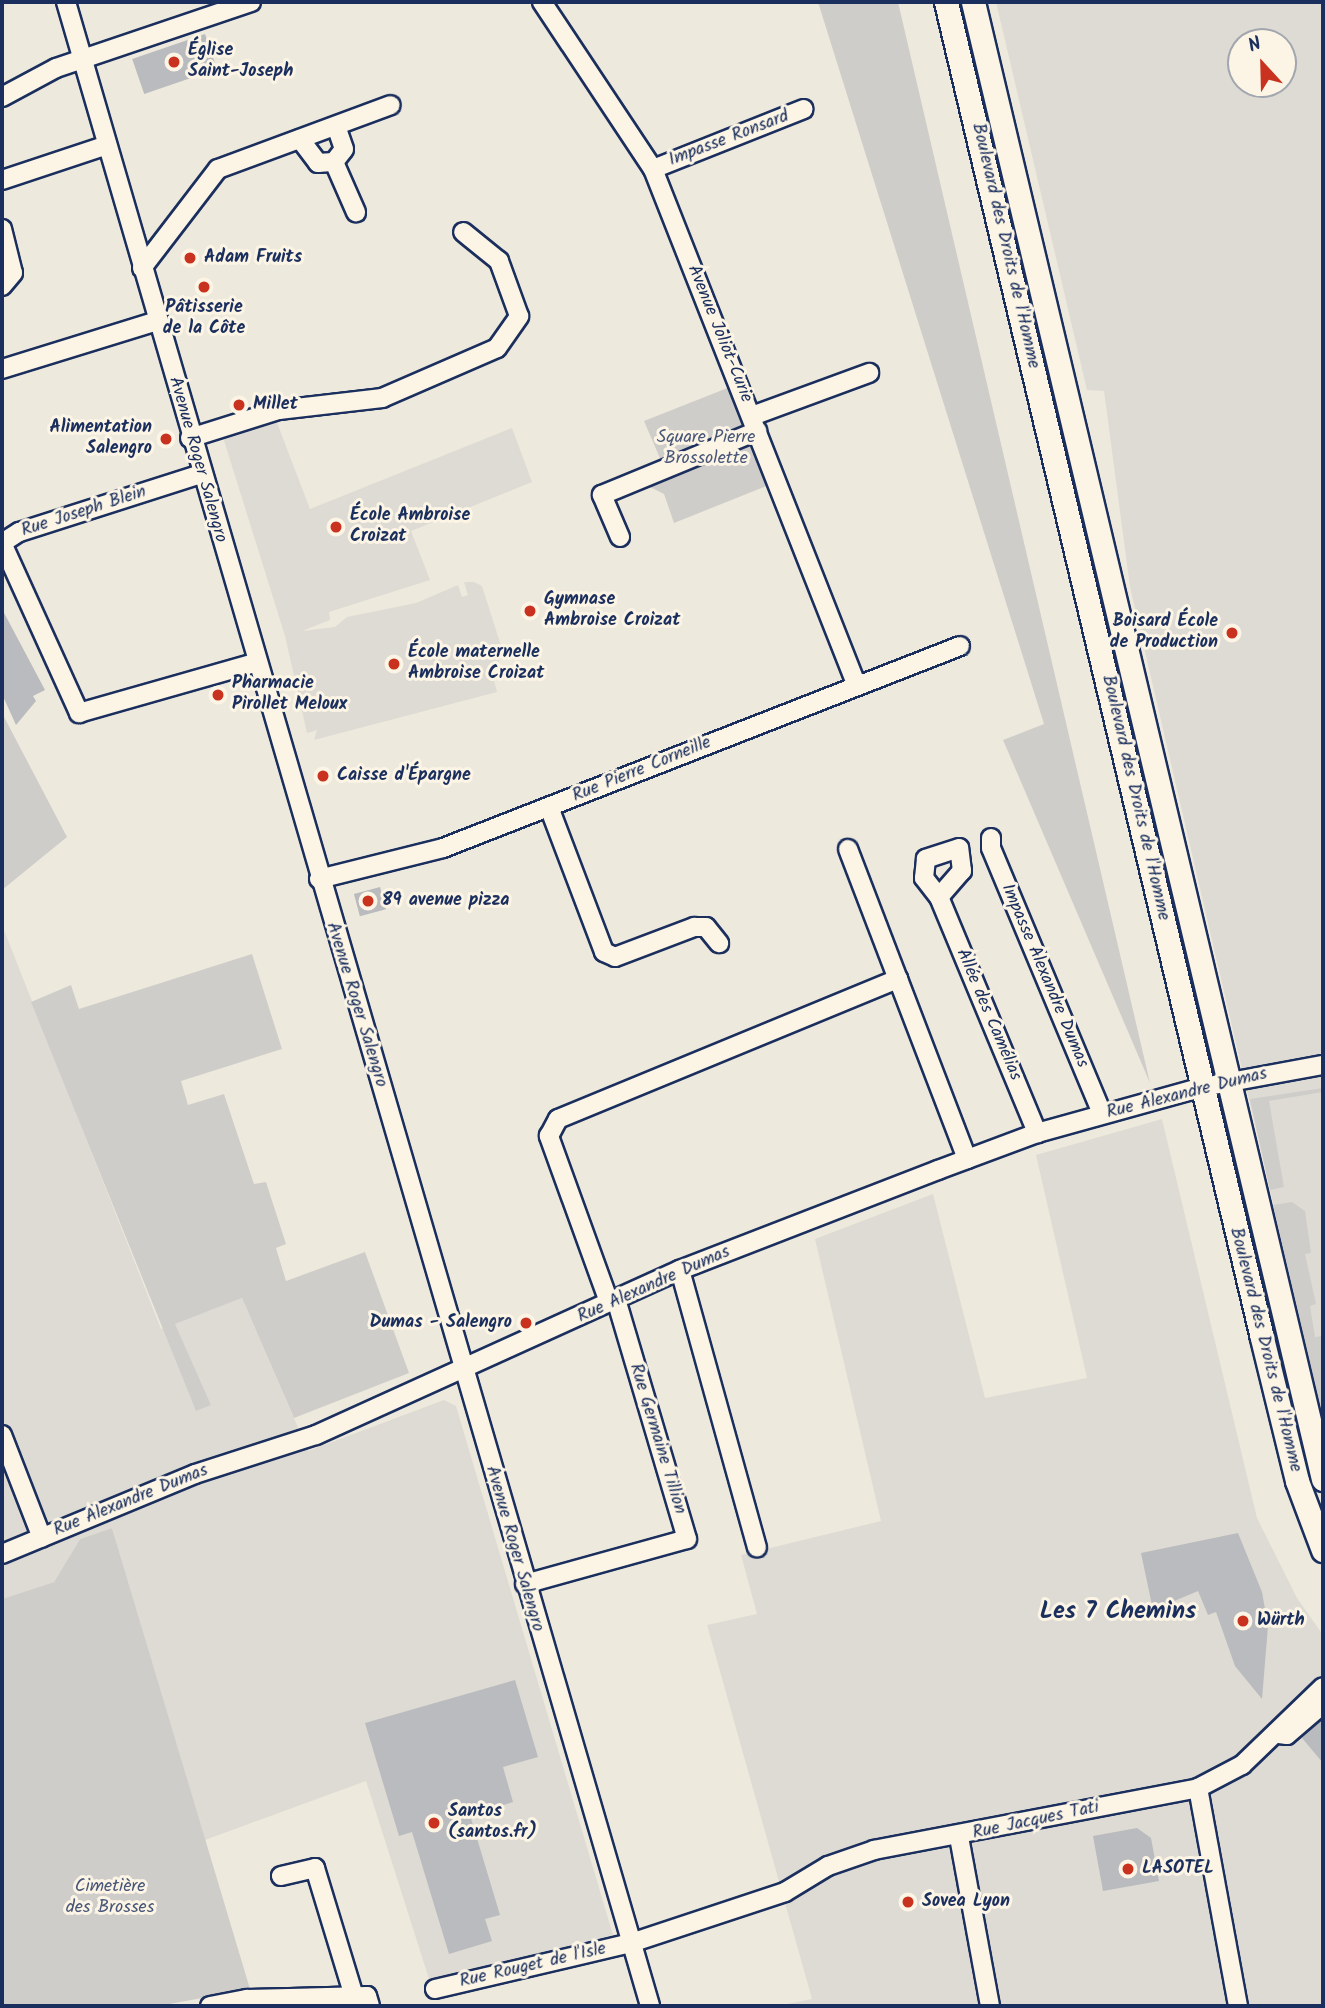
<!DOCTYPE html>
<html>
<head>
<meta charset="utf-8">
<style>
  body { margin:0 }
  #map { position:relative; width:1325px; height:2008px; overflow:hidden; background:#eee9dd; font-family:Kalam,sans-serif }
  div>[style] { position:absolute }
  .built>* { inset:0; background:#dedbd4 }
  .green>* { inset:0; background:#cfcdca }
  .building>* { inset:0; background:#babbbe; transform-origin:0 0 }
  .roads { filter:drop-shadow(2px 0 #1b2f5e) drop-shadow(-2px 0 #1b2f5e) drop-shadow(0 2px #1b2f5e) drop-shadow(0 -2px #1b2f5e) }
  .minor>* { height:18px; margin:-9px; padding:0 9px; transform-origin:9px; border-radius:9px; background:#fcf5e5 }
  .major>* { height:23px; margin:-11.5px; padding:0 11.5px; transform-origin:11.5px; border-radius:11.5px; background:#fcf5e5 }
  .dots>* { width:19px; height:19px; translate:-50% -50%; box-sizing:border-box; border:4px solid #fcf5e5; border-radius:50% }
  span { translate:-50% -50%; white-space:nowrap; text-align:center; line-height:1.15; -webkit-text-stroke:6px #fcf5e5; paint-order:stroke }
  .poi-label { font-size:18px; color:#1b2f5e; font-weight:700 }
  .left { translate:0 -50%; text-align:left }
  .right { translate:-100% -50%; text-align:right }
  .street-label { font-size:18px; color:#1b2f5e }
  .park-label { font-size:18px; color:#485679 }
  .district-label { font-size:24px; color:#1b2f5e; font-weight:700 }
  .frame { position:absolute; inset:0; border:4px solid #1b2f5e; pointer-events:none }
  .north { position:absolute; left:1227px; top:28px; width:70px; height:70px; box-sizing:border-box; background:#fcf5e5; border:2px solid #a2a6af; border-radius:50%; rotate:338deg; font-size:19px; font-weight:700; line-height:28px; text-align:center; color:#1b2f5e }
  .north::after { content:''; display:block; margin:auto; width:24px; height:32px; background:#c8321e; clip-path:polygon(50% 0,100% 100%,50% 72%,0 100%) }
</style>
</head>
<body>
<div id="map">
  <div class="built">
    <i style="clip-path:polygon(evenodd,996px 2px,1323px 2px,1323px 1418px,1130px 587px,1104px 391px,1087px 390px,996px 2px,1241px 42px,1283px 42px,1283px 84px,1241px 84px,1241px 42px)"></i>
    <i style="clip-path:polygon(276px 420px,310px 509px,512px 428px,532px 482px,411px 531px,430px 580px,329px 612px,330px 620px,302px 631px,335px 627px,347px 617px,416px 603px,458px 585px,462px 597px,468px 595px,464px 582px,474px 582px,482px 586px,503px 652px,493px 676px,497px 692px,314px 740px,317px 730px,307px 733px,285px 636px,222px 434px)"></i>
    <i style="clip-path:polygon(2px 925px,161px 1329px,242px 1298px,308px 1451px,444px 1400px,456px 1406px,613px 1935px,430px 1982px,366px 1781px,205px 1840px,112px 1528px,80px 1539px,54px 1582px,2px 1599px)"></i>
    <i style="clip-path:polygon(1162px 1119px,1257px 1518px,1297px 1598px,1323px 1635px,1323px 2006px,777px 2006px,812px 1999px,707px 1625px,757px 1614px,741px 1555px,881px 1521px,815px 1239px,933px 1194px,985px 1398px,1087px 1378px,1036px 1155px)"></i>
  </div>
  <div class="green">
    <i style="clip-path:polygon(818px 2px,898px 2px,1150px 1083px,1003px 740px,1044px 724px)"></i>
    <i style="clip-path:polygon(730px 387px,769px 485px,674px 523px,664px 494px,646px 485px,668px 477px,644px 421px)"></i>
    <i style="clip-path:polygon(2px 713px,67px 837px,2px 890px)"></i>
    <i style="clip-path:polygon(252px 954px,282px 1049px,181px 1081px,188px 1105px,224px 1094px,254px 1184px,266px 1182px,286px 1244px,276px 1248px,286px 1281px,365px 1252px,409px 1373px,294px 1418px,242px 1298px,175px 1324px,211px 1405px,196px 1411px,31px 1002px,71px 985px,79px 1009px)"></i>
    <i style="clip-path:polygon(1323px 1088px,1323px 1092px,1269px 1101px,1284px 1187px,1270px 1190px,1250px 1099px)"></i>
    <i style="clip-path:polygon(1292px 1202px,1305px 1211px,1311px 1253px,1305px 1254px,1316px 1304px,1310px 1306px,1315px 1337px,1323px 1336px,1323px 1418px,1273px 1205px)"></i>
    <i style="clip-path:polygon(112px 1528px,250px 1989px,159px 2006px,2px 2006px,2px 1599px,54px 1582px,80px 1539px)"></i>
  </div>
  <div class="building">
    <i style="left:205px;top:34px;width:37px;height:77px;rotate:71deg"></i>
    <i style="clip-path:polygon(2px 609px,45px 690px,33px 696px,36px 701px,16px 725px,2px 694px)"></i>
    <i style="left:380px;top:887px;width:23px;height:27px;rotate:75deg"></i>
    <i style="clip-path:polygon(1238px 1533px,1262px 1592px,1268px 1626px,1262px 1699px,1235px 1666px,1216px 1612px,1208px 1615px,1198px 1591px,1153px 1610px,1141px 1553px)"></i>
    <i style="clip-path:polygon(515px 1680px,538px 1757px,503px 1767px,513px 1802px,470px 1815px,500px 1915px,485px 1919px,492px 1941px,449px 1954px,412px 1832px,399px 1836px,365px 1723px)"></i>
    <i style="clip-path:polygon(1323px 1719px,1323px 1763px,1302px 1738px)"></i>
    <i style="clip-path:polygon(1137px 1828px,1151px 1838px,1159px 1881px,1103px 1891px,1093px 1836px)"></i>
  </div>
  <div class="roads">
    <div class="minor">
      <i style="left:66px;top:2px;width:2087px;rotate:73.75deg"></i>
      <i style="left:542px;top:2px;width:201px;rotate:56.4deg"></i>
      <i style="left:653px;top:169px;width:556px;rotate:68.47deg"></i>
      <i style="left:2px;top:97px;width:61px;rotate:-28.2deg"></i>
      <i style="left:56px;top:68px;width:206px;rotate:-18.7deg"></i>
      <i style="left:300px;top:139px;width:30px;rotate:53deg"></i>
      <i style="left:318px;top:163px;width:16px;rotate:-4deg"></i>
      <i style="left:334px;top:162px;width:16px;rotate:-52deg"></i>
      <i style="left:344px;top:149px;width:24px;rotate:-109deg"></i>
      <i style="left:334px;top:162px;width:55px;rotate:66.3deg"></i>
      <i style="left:653px;top:169px;width:162px;rotate:-21.7deg"></i>
      <i style="left:2px;top:180px;width:111px;rotate:-18.4deg"></i>
      <i style="left:2px;top:229px;width:45px;rotate:76deg"></i>
      <i style="left:13px;top:273px;width:17px;rotate:130deg"></i>
      <i style="left:142px;top:268px;width:125px;rotate:-52.5deg"></i>
      <i style="left:218px;top:169px;width:184px;rotate:-20.3deg"></i>
      <i style="left:2px;top:369px;width:162px;rotate:-17.2deg"></i>
      <i style="left:752px;top:416px;width:125px;rotate:-20.2deg"></i>
      <i style="left:190px;top:438px;width:93px;rotate:-17.5deg"></i>
      <i style="left:279px;top:410px;width:104px;rotate:-6.6deg"></i>
      <i style="left:382px;top:398px;width:125px;rotate:-23.5deg"></i>
      <i style="left:497px;top:348px;width:39px;rotate:-55deg"></i>
      <i style="left:519px;top:316px;width:59px;rotate:-110deg"></i>
      <i style="left:499px;top:261px;width:46px;rotate:-141.1deg"></i>
      <i style="left:201px;top:474px;width:191px;rotate:162.3deg"></i>
      <i style="left:19px;top:532px;width:20px;rotate:147deg"></i>
      <i style="left:2px;top:543px;width:187px;rotate:65.6deg"></i>
      <i style="left:79px;top:713px;width:183px;rotate:-15.9deg"></i>
      <i style="left:620px;top:537px;width:46px;rotate:-113.2deg"></i>
      <i style="left:602px;top:495px;width:168px;rotate:-22.4deg"></i>
      <i style="left:549px;top:807px;width:155px;rotate:69.2deg"></i>
      <i style="left:604px;top:952px;width:12px;rotate:24deg"></i>
      <i style="left:615px;top:957px;width:85px;rotate:-20.8deg"></i>
      <i style="left:694px;top:927px;width:12px"></i>
      <i style="left:706px;top:927px;width:21px;rotate:51deg"></i>
      <i style="left:991px;top:838px;width:10px;rotate:90deg"></i>
      <i style="left:991px;top:848px;width:288px;rotate:67.3deg"></i>
      <i style="left:848px;top:849px;width:139px;rotate:69deg"></i>
      <i style="left:319px;top:879px;width:128px;rotate:-14deg"></i>
      <i style="left:443px;top:848px;width:555px;rotate:-21.34deg"></i>
      <i style="left:939px;top:897px;width:35px;rotate:-49deg"></i>
      <i style="left:962px;top:871px;width:23px;rotate:-97deg"></i>
      <i style="left:959px;top:848px;width:35px;rotate:162deg"></i>
      <i style="left:926px;top:859px;width:19px;rotate:96deg"></i>
      <i style="left:924px;top:878px;width:24px;rotate:52deg"></i>
      <i style="left:939px;top:897px;width:256px;rotate:67.4deg"></i>
      <i style="left:680px;top:1270px;width:288px;rotate:74.5deg"></i>
      <i style="left:609px;top:1302px;width:177px;rotate:-109.9deg"></i>
      <i style="left:549px;top:1136px;width:19px;rotate:-62deg"></i>
      <i style="left:558px;top:1119px;width:368px;rotate:-22.4deg"></i>
      <i style="left:898px;top:979px;width:193px;rotate:69deg"></i>
      <i style="left:2px;top:1435px;width:110px;rotate:68.8deg"></i>
      <i style="left:2px;top:1554px;width:209px;rotate:-22.5deg"></i>
      <i style="left:195px;top:1474px;width:127px;rotate:-17.9deg"></i>
      <i style="left:316px;top:1435px;width:400px;rotate:-24.4deg"></i>
      <i style="left:680px;top:1270px;width:277px;rotate:-21.2deg"></i>
      <i style="left:938px;top:1170px;width:106px;rotate:-20.5deg"></i>
      <i style="left:1037px;top:1133px;width:172px;rotate:-15.5deg"></i>
      <i style="left:1203px;top:1087px;width:122px;rotate:-10.4deg"></i>
      <i style="left:525px;top:1584px;width:168px;rotate:-15.5deg"></i>
      <i style="left:687px;top:1539px;width:250px;rotate:-106.5deg"></i>
      <i style="left:1279px;top:1734px;width:8px;rotate:7deg"></i>
      <i style="left:1287px;top:1735px;width:48px;rotate:-40.7deg"></i>
      <i style="left:1198px;top:1788px;width:222px;rotate:79.6deg"></i>
      <i style="left:959px;top:1837px;width:172px;rotate:79.6deg"></i>
      <i style="left:281px;top:1876px;width:35px;rotate:-13deg"></i>
      <i style="left:315px;top:1868px;width:134px;rotate:73.1deg"></i>
      <i style="left:435px;top:1989px;width:201px;rotate:-13.2deg"></i>
      <i style="left:631px;top:1943px;width:162px;rotate:-18.3deg"></i>
      <i style="left:785px;top:1892px;width:50px;rotate:-31.2deg"></i>
      <i style="left:828px;top:1866px;width:49px;rotate:-19.2deg"></i>
      <i style="left:874px;top:1850px;width:330px;rotate:-10.8deg"></i>
      <i style="left:1198px;top:1788px;width:50px;rotate:-27.6deg"></i>
      <i style="left:1242px;top:1765px;width:112px;rotate:-43.9deg"></i>
      <i style="left:210px;top:2006px;width:38px;rotate:-11deg"></i>
      <i style="left:247px;top:1999px;width:120px;rotate:-1.4deg"></i>
      <i style="left:367px;top:1996px;width:10px;rotate:73deg"></i>
    </div>
    <div class="major">
      <i style="left:946px;top:2px;width:1369px;rotate:76.69deg"></i>
      <i style="left:1261px;top:1334px;width:151px;rotate:76.2deg"></i>
      <i style="left:1297px;top:1481px;width:74px;rotate:69.4deg"></i>
      <i style="left:973px;top:2px;width:1518px;rotate:76.67deg"></i>
    </div>
  </div>
  <div class="dots">
    <i style="left:174px;top:62px;background:#c8321e"></i>
    <i style="left:190px;top:258px;background:#c8321e"></i>
    <i style="left:204px;top:287px;background:#c8321e"></i>
    <i style="left:239px;top:405px;background:#c8321e"></i>
    <i style="left:166px;top:439px;background:#c8321e"></i>
    <i style="left:336px;top:527px;background:#c8321e"></i>
    <i style="left:530px;top:611px;background:#c8321e"></i>
    <i style="left:1232px;top:633px;background:#c8321e"></i>
    <i style="left:394px;top:664px;background:#c8321e"></i>
    <i style="left:218px;top:695px;background:#c8321e"></i>
    <i style="left:323px;top:776px;background:#c8321e"></i>
    <i style="left:368px;top:901px;background:#c8321e"></i>
    <i style="left:526px;top:1323px;background:#c8321e"></i>
    <i style="left:1243px;top:1621px;background:#c8321e"></i>
    <i style="left:434px;top:1823px;background:#c8321e"></i>
    <i style="left:1128px;top:1869px;background:#c8321e"></i>
    <i style="left:908px;top:1902px;background:#c8321e"></i>
  </div>
  <div class="poi-label">
    <span class="left" style="left:188px;top:62px">Église<br>Saint-Joseph</span>
    <span class="left" style="left:204px;top:258px">Adam Fruits</span>
    <span style="left:204px;top:319px">Pâtisserie<br>de la Côte</span>
    <span class="left" style="left:253px;top:405px">Millet</span>
    <span class="right" style="left:152px;top:439px">Alimentation<br>Salengro</span>
    <span class="left" style="left:350px;top:527px">École Ambroise<br>Croizat</span>
    <span class="left" style="left:544px;top:611px">Gymnase<br>Ambroise Croizat</span>
    <span class="right" style="left:1218px;top:633px">Boisard École<br>de Production</span>
    <span class="left" style="left:408px;top:664px">École maternelle<br>Ambroise Croizat</span>
    <span class="left" style="left:232px;top:695px">Pharmacie<br>Pirollet Meloux</span>
    <span class="left" style="left:337px;top:776px">Caisse d'Épargne</span>
    <span class="left" style="left:382px;top:901px">89 avenue pizza</span>
    <span class="right" style="left:512px;top:1323px">Dumas - Salengro</span>
    <span class="left" style="left:1257px;top:1621px">Würth</span>
    <span class="left" style="left:448px;top:1823px">Santos<br>(santos.fr)</span>
    <span class="left" style="left:1142px;top:1869px">LASOTEL</span>
    <span class="left" style="left:922px;top:1902px">Sovea Lyon</span>
  </div>
  <div class="street-label">
    <span style="left:729px;top:139px;rotate:-21deg">Impasse Ronsard</span>
    <span style="left:1005px;top:246px;rotate:77deg">Boulevard des Droits de l'Homme</span>
    <span style="left:719px;top:334px;rotate:68deg">Avenue Joliot-Curie</span>
    <span style="left:197px;top:460px;rotate:74deg">Avenue Roger Salengro</span>
    <span style="left:84px;top:512px;rotate:-18deg">Rue Joseph Blein</span>
    <span style="left:642px;top:770px;rotate:-22deg">Rue Pierre Corneille</span>
    <span style="left:1135px;top:798px;rotate:77deg">Boulevard des Droits de l'Homme</span>
    <span style="left:1044px;top:976px;rotate:67deg">Impasse Alexandre Dumas</span>
    <span style="left:356px;top:1005px;rotate:73deg">Avenue Roger Salengro</span>
    <span style="left:988px;top:1015px;rotate:67deg">Allée des Camélias</span>
    <span style="left:1187px;top:1094px;rotate:-14deg">Rue Alexandre Dumas</span>
    <span style="left:654px;top:1285px;rotate:-24deg">Rue Alexandre Dumas</span>
    <span style="left:1265px;top:1350px;rotate:76deg">Boulevard des Droits de l'Homme</span>
    <span style="left:657px;top:1439px;rotate:73deg">Rue Germaine Tillion</span>
    <span style="left:131px;top:1501px;rotate:-22deg">Rue Alexandre Dumas</span>
    <span style="left:514px;top:1549px;rotate:74deg">Avenue Roger Salengro</span>
    <span style="left:1036px;top:1821px;rotate:-12deg">Rue Jacques Tati</span>
    <span style="left:533px;top:1966px;rotate:-13deg">Rue Rouget de l'Isle</span>
  </div>
  <div class="park-label">
    <span style="left:706px;top:449px">Square Pierre<br>Brossolette</span>
    <span style="left:110px;top:1898px">Cimetière<br>des Brosses</span>
  </div>
  <div class="district-label">
    <span style="left:1118px;top:1612px">Les 7 Chemins</span>
  </div>
  <div class="frame"></div>
  <div class="north">N</div>
</div>
</body>
</html>
